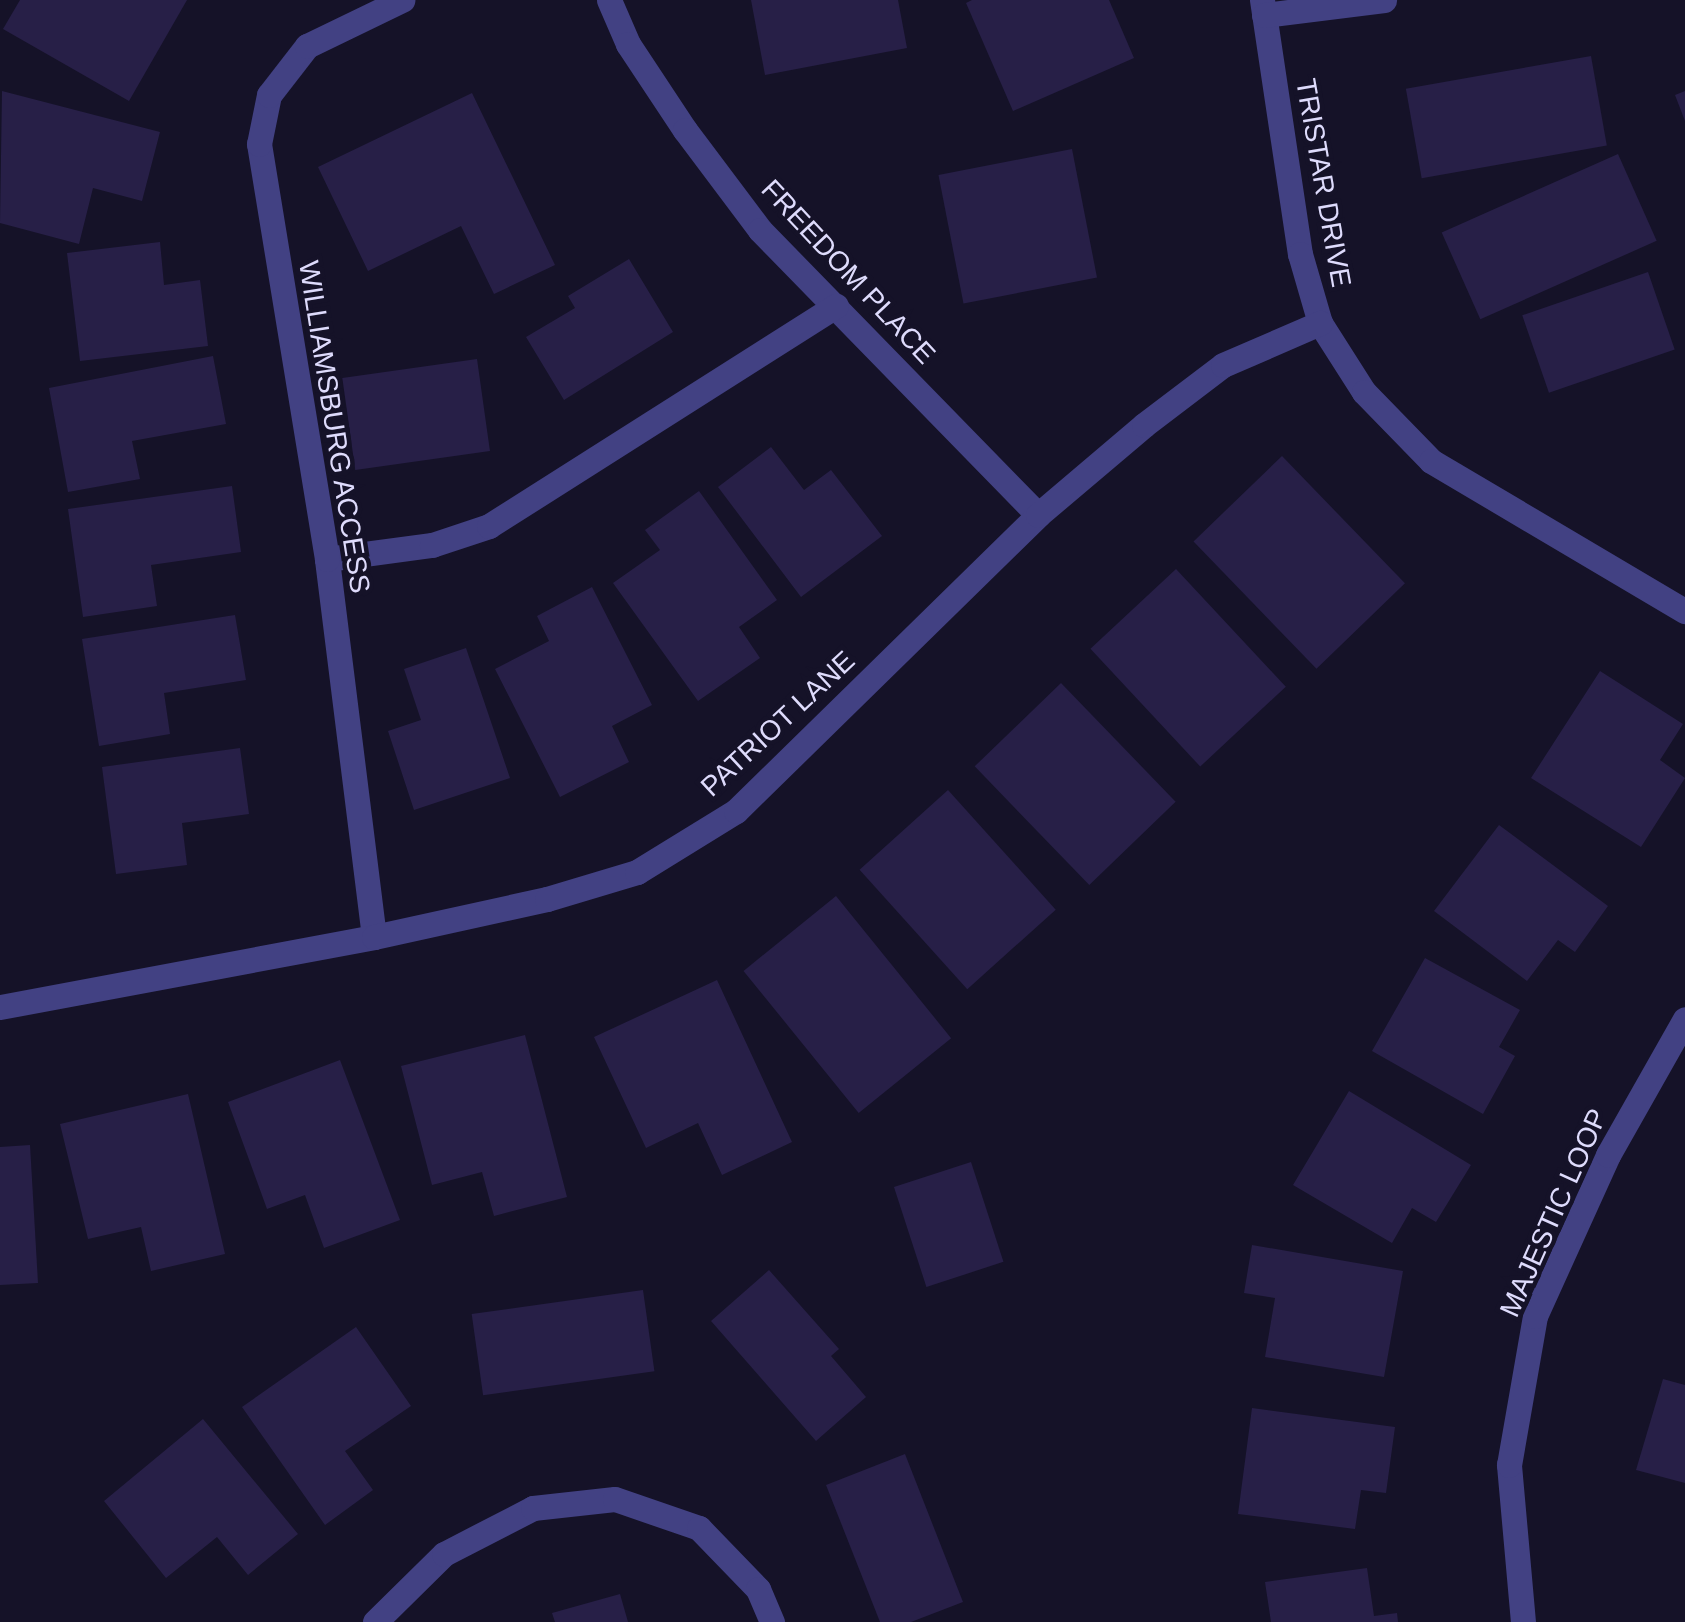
<!DOCTYPE html>
<html>
<head>
<meta charset="utf-8">
<style>
  body { margin:0 }
  #map { position:relative; width:1685px; height:1622px; overflow:hidden; background:#151228; font-family:Helvetica,sans-serif }
  div>[style] { position:absolute }
  .building>* { inset:0; background:#271f47; transform-origin:0 0 }
  .minor>* { height:25px; margin:-12.5px; padding:0 12.5px; transform-origin:12.5px; border-radius:12.5px; background:#424183 }
  span { translate:-50% -50%; white-space:nowrap; text-align:center; line-height:1.15; -webkit-text-stroke:9px #151228; paint-order:stroke }
  .street-label { font-size:28px; color:#dedbfc }
</style>
</head>
<body>
<div id="map">
  <div class="building">
    <i style="clip-path:polygon(20px 0,187px 0,129px 101px,3px 29px)"></i>
    <i style="clip-path:polygon(751px 0,898px 0,907px 48px,765px 75px)"></i>
    <i style="clip-path:polygon(972px 0,1109px 0,1134px 58px,1013px 111px,966px 3px)"></i>
    <i style="left:1591px;top:56px;width:91px;height:188px;rotate:80deg"></i>
    <i style="clip-path:polygon(2px 91px,160px 132px,142px 201px,93px 188px,79px 244px,0 223px)"></i>
    <i style="clip-path:polygon(1685px 91px,1685px 121px,1675px 95px)"></i>
    <i style="clip-path:polygon(472px 93px,555px 265px,494px 294px,461px 226px,368px 271px,318px 167px)"></i>
    <i style="left:1072px;top:149px;width:131px;height:136px;rotate:79deg"></i>
    <i style="left:1618px;top:154px;width:95px;height:193px;rotate:66deg"></i>
    <i style="clip-path:polygon(160px 242px,164px 285px,200px 280px,208px 346px,80px 361px,67px 253px)"></i>
    <i style="clip-path:polygon(629px 259px,673px 332px,564px 400px,526px 337px,575px 308px,568px 296px)"></i>
    <i style="left:1648px;top:272px;width:82px;height:133px;rotate:71deg"></i>
    <i style="clip-path:polygon(213px 356px,226px 424px,132px 441px,140px 479px,68px 492px,49px 388px)"></i>
    <i style="left:477px;top:359px;width:93px;height:136px;rotate:82deg"></i>
    <i style="clip-path:polygon(771px 447px,804px 490px,831px 470px,882px 536px,801px 597px,718px 487px)"></i>
    <i style="left:1282px;top:456px;width:177px;height:123px;rotate:46deg"></i>
    <i style="clip-path:polygon(232px 486px,241px 552px,151px 565px,157px 606px,83px 617px,68px 509px)"></i>
    <i style="clip-path:polygon(699px 491px,777px 600px,739px 627px,760px 658px,698px 701px,613px 583px,660px 550px,645px 530px)"></i>
    <i style="left:1176px;top:569px;width:161px;height:117px;rotate:47deg"></i>
    <i style="clip-path:polygon(592px 587px,652px 705px,612px 726px,629px 762px,560px 797px,495px 669px,549px 641px,537px 616px)"></i>
    <i style="clip-path:polygon(235px 615px,246px 680px,164px 693px,170px 734px,99px 746px,82px 639px)"></i>
    <i style="clip-path:polygon(466px 648px,510px 778px,414px 810px,388px 731px,421px 720px,404px 669px)"></i>
    <i style="clip-path:polygon(1600px 671px,1683px 724px,1660px 760px,1685px 778px,1641px 847px,1531px 778px)"></i>
    <i style="left:1061px;top:683px;width:165px;height:120px;rotate:46deg"></i>
    <i style="clip-path:polygon(240px 748px,249px 814px,182px 823px,187px 865px,116px 874px,102px 767px)"></i>
    <i style="left:948px;top:790px;width:161px;height:119px;rotate:48deg"></i>
    <i style="clip-path:polygon(1499px 825px,1608px 906px,1575px 952px,1558px 940px,1527px 981px,1434px 911px)"></i>
    <i style="left:836px;top:896px;width:183px;height:119px;rotate:51deg"></i>
    <i style="clip-path:polygon(1425px 958px,1520px 1010px,1499px 1047px,1515px 1056px,1483px 1114px,1372px 1051px)"></i>
    <i style="clip-path:polygon(717px 980px,792px 1142px,722px 1175px,698px 1123px,646px 1148px,594px 1037px)"></i>
    <i style="clip-path:polygon(525px 1035px,567px 1197px,494px 1216px,482px 1172px,432px 1185px,401px 1066px)"></i>
    <i style="clip-path:polygon(340px 1060px,400px 1220px,324px 1248px,305px 1195px,267px 1209px,228px 1102px)"></i>
    <i style="clip-path:polygon(1349px 1091px,1471px 1165px,1436px 1222px,1412px 1208px,1392px 1243px,1293px 1185px)"></i>
    <i style="clip-path:polygon(188px 1094px,225px 1254px,151px 1271px,141px 1227px,88px 1239px,60px 1124px)"></i>
    <i style="clip-path:polygon(30px 1145px,38px 1283px,0 1285px,0 1147px)"></i>
    <i style="left:971px;top:1162px;width:105px;height:81px;rotate:72deg"></i>
    <i style="clip-path:polygon(1252px 1245px,1403px 1271px,1384px 1377px,1265px 1357px,1275px 1298px,1244px 1293px)"></i>
    <i style="clip-path:polygon(769px 1270px,839px 1349px,831px 1356px,866px 1397px,816px 1441px,711px 1321px)"></i>
    <i style="left:643px;top:1290px;width:82px;height:173px;rotate:82deg"></i>
    <i style="clip-path:polygon(356px 1327px,411px 1406px,345px 1451px,373px 1490px,325px 1525px,242px 1407px)"></i>
    <i style="clip-path:polygon(1663px 1379px,1685px 1385px,1685px 1483px,1636px 1470px)"></i>
    <i style="clip-path:polygon(1252px 1408px,1395px 1427px,1386px 1493px,1361px 1490px,1355px 1529px,1238px 1514px)"></i>
    <i style="clip-path:polygon(203px 1419px,298px 1534px,248px 1575px,217px 1537px,166px 1578px,104px 1501px)"></i>
    <i style="clip-path:polygon(905px 1454px,963px 1602px,911px 1622px,880px 1622px,826px 1485px)"></i>
    <i style="clip-path:polygon(1367px 1568px,1374px 1616px,1397px 1613px,1398px 1622px,1271px 1622px,1265px 1582px)"></i>
    <i style="clip-path:polygon(620px 1594px,628px 1622px,555px 1622px,552px 1613px)"></i>
  </div>
  <div class="minor">
    <i style="left:609px;top:0;width:48px;rotate:66.6deg"></i>
    <i style="left:628px;top:44px;width:103px;rotate:56.5deg"></i>
    <i style="left:685px;top:130px;width:125px;rotate:53.1deg"></i>
    <i style="left:760px;top:230px;width:398px;rotate:45.7deg"></i>
    <i style="left:1262px;top:0;width:257px;rotate:81.5deg"></i>
    <i style="left:1300px;top:254px;width:72px;rotate:73.8deg"></i>
    <i style="left:1320px;top:323px;width:82px;rotate:57.5deg"></i>
    <i style="left:1364px;top:392px;width:96px;rotate:45.8deg"></i>
    <i style="left:1431px;top:461px;width:295px;rotate:30.6deg"></i>
    <i style="left:1264px;top:15px;width:121px;rotate:-7.1deg"></i>
    <i style="left:327px;top:559px;width:106px;rotate:-7.6deg"></i>
    <i style="left:432px;top:545px;width:60px;rotate:-18.4deg"></i>
    <i style="left:489px;top:526px;width:411px;rotate:-32.4deg"></i>
    <i style="left:374px;top:937px;width:381px;rotate:-97.1deg"></i>
    <i style="left:327px;top:559px;width:421px;rotate:-99.3deg"></i>
    <i style="left:259px;top:144px;width:50px;rotate:-78.5deg"></i>
    <i style="left:269px;top:95px;width:62px;rotate:-52.2deg"></i>
    <i style="left:307px;top:46px;width:106px;rotate:-25.8deg"></i>
    <i style="left:0;top:1007px;width:380px;rotate:-10.6deg"></i>
    <i style="left:374px;top:937px;width:177px;rotate:-12.4deg"></i>
    <i style="left:547px;top:899px;width:94px;rotate:-16.7deg"></i>
    <i style="left:637px;top:872px;width:116px;rotate:-31.6deg"></i>
    <i style="left:736px;top:811px;width:423px;rotate:-44.4deg"></i>
    <i style="left:1038px;top:515px;width:139px;rotate:-40.3deg"></i>
    <i style="left:1144px;top:425px;width:99px;rotate:-37.2deg"></i>
    <i style="left:1223px;top:365px;width:106px;rotate:-23.4deg"></i>
    <i style="left:375px;top:1622px;width:97px;rotate:-44.6deg"></i>
    <i style="left:444px;top:1554px;width:100px;rotate:-27.3deg"></i>
    <i style="left:533px;top:1508px;width:82px;rotate:-6.3deg"></i>
    <i style="left:615px;top:1499px;width:89px;rotate:19deg"></i>
    <i style="left:699px;top:1528px;width:85px;rotate:46deg"></i>
    <i style="left:758px;top:1589px;width:36px;rotate:67deg"></i>
    <i style="left:1523px;top:1622px;width:158px;rotate:-95.1deg"></i>
    <i style="left:1509px;top:1465px;width:151px;rotate:-80.1deg"></i>
    <i style="left:1535px;top:1316px;width:177px;rotate:-65.6deg"></i>
    <i style="left:1608px;top:1155px;width:156px;rotate:-60.5deg"></i>
  </div>
  <div class="street-label">
    <span style="left:1323px;top:183px;rotate:80deg">TRISTAR DRIVE</span>
    <span style="left:848px;top:272px;rotate:47deg">FREEDOM PLACE</span>
    <span style="left:334px;top:427px;rotate:81deg">WILLIAMSBURG ACCESS</span>
    <span style="left:778px;top:724px;rotate:-43deg">PATRIOT LANE</span>
    <span style="left:1554px;top:1213px;rotate:-66deg">MAJESTIC LOOP</span>
  </div>
</div>
</body>
</html>
